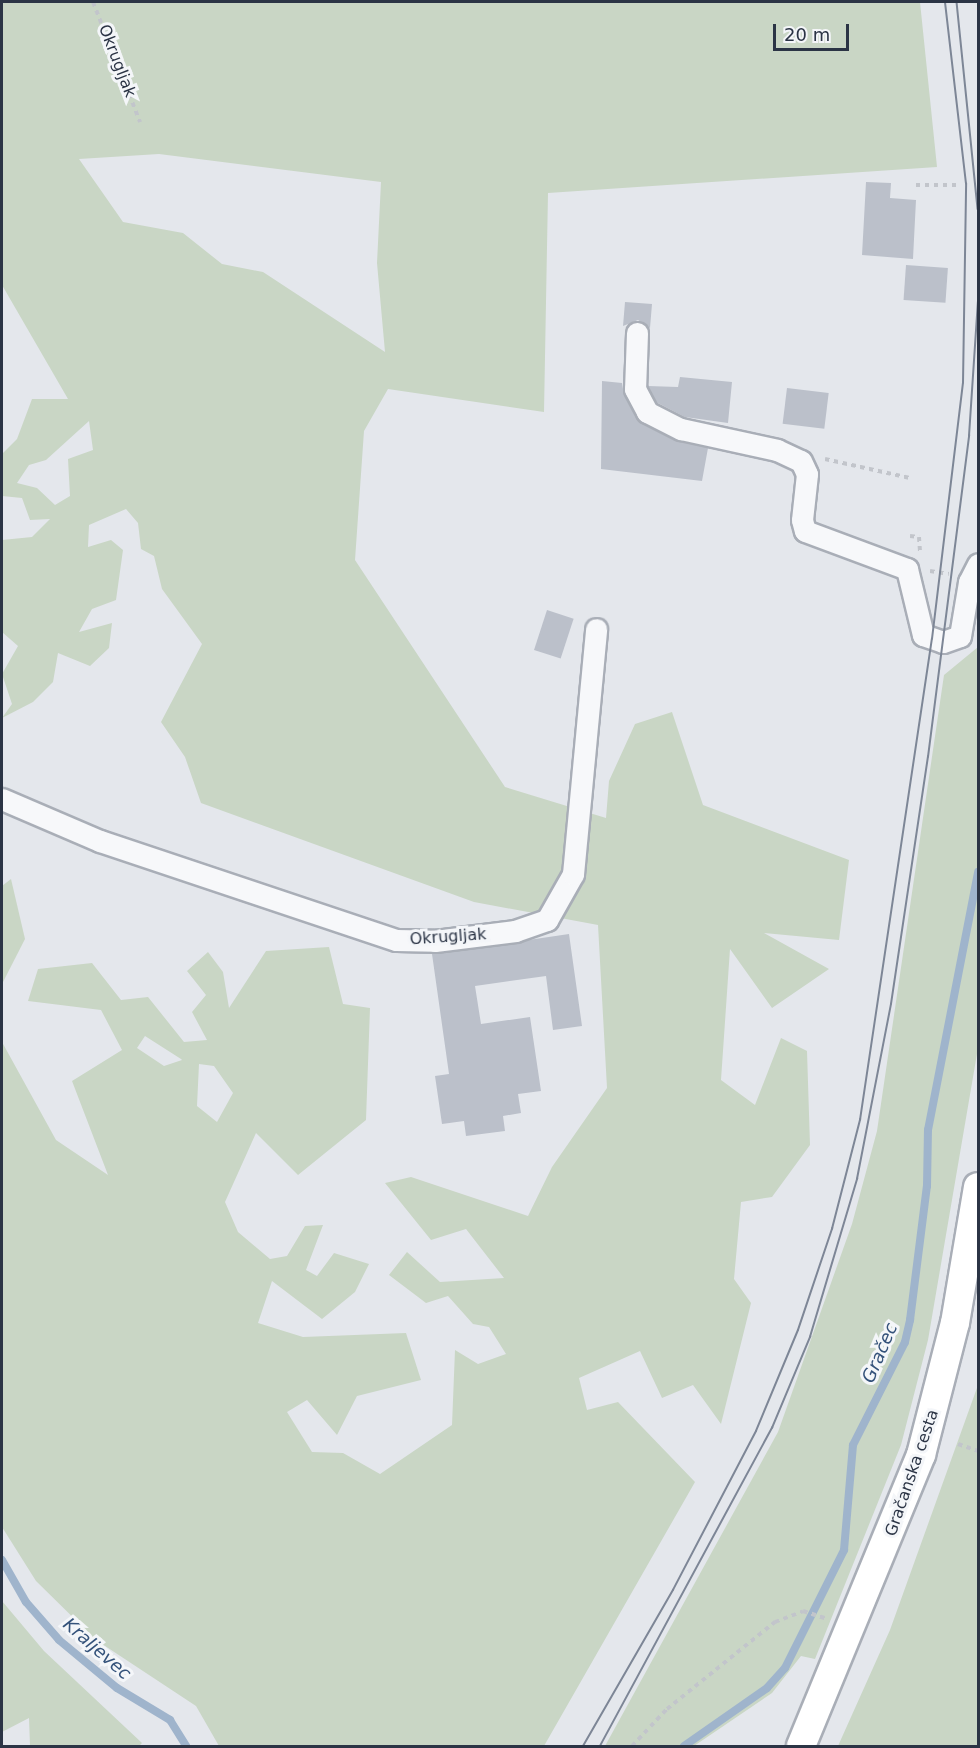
<!DOCTYPE html>
<html>
<head>
<meta charset="utf-8">
<style>
  body { margin:0 }
  #map { position:relative; width:980px; height:1748px; overflow:hidden; background:#e4e7ec; font-family:"DejaVu Sans",sans-serif }
  div>[style] { position:absolute }
  .green>* { inset:0; background:#c9d6c5 }
  .stream>* { height:8px; margin:-4px; padding:0 4px; transform-origin:4px; border-radius:4px; background:#9fb4cc }
  .building>* { inset:0; background:#bbc0ca; transform-origin:0 0 }
  .path>* { height:4px; margin-top:-2px; transform-origin:0; background:repeating-linear-gradient(90deg,#c2c5cb 0 4.5px,transparent 0 9px) }
  .roads { filter:drop-shadow(2px 0 #a9aeb7) drop-shadow(-2px 0 #a9aeb7) drop-shadow(0 2px #a9aeb7) drop-shadow(0 -2px #a9aeb7) }
  .street>* { height:21px; margin:-10.5px; padding:0 10.5px; transform-origin:10.5px; border-radius:10.5px; background:#f7f8fa }
  .secondary>* { height:28px; margin:-14px; padding:0 14px; transform-origin:14px; border-radius:14px; background:#fff }
  .tram>* { height:1.5px; margin:-0.75px; padding:0 0.75px; transform-origin:0.75px; border-radius:0.75px; background:#7d8696 }
  span { translate:-50% -50%; white-space:nowrap; text-align:center; line-height:1.15; -webkit-text-stroke:6px #f4f6f9; paint-order:stroke }
  .street-label { font-size:16px; color:#2b3445 }
  .water-label { font-size:18px; color:#34527a; font-style:italic }
  .frame { position:absolute; inset:0; border:3px solid #2b3445; pointer-events:none }
  .scale { position:absolute; left:773px; top:24px; width:76px; height:27px; box-sizing:border-box; border:3px solid #2b3445; border-top:0; padding-left:8px; font-size:18px; line-height:21px; white-space:nowrap; color:#2b3445; -webkit-text-stroke:4px #f4f6f9; paint-order:stroke }
</style>
</head>
<body>
<div id="map">
  <div class="green">
    <i style="clip-path:polygon(evenodd,2px 2px,920px 2px,937px 167px,548px 193px,544px 412px,388px 389px,364px 431px,355px 560px,505px 787px,606px 818px,609px 781px,635px 724px,672px 712px,703px 805px,849px 860px,839px 940px,764px 933px,829px 969px,772px 1008px,730px 949px,721px 1080px,755px 1105px,781px 1038px,807px 1051px,810px 1145px,772px 1197px,741px 1202px,734px 1279px,751px 1303px,721px 1424px,693px 1385px,662px 1398px,640px 1351px,579px 1378px,587px 1410px,618px 1402px,695px 1482px,544px 1746px,219px 1746px,196px 1706px,96px 1640px,36px 1581px,2px 1527px,2px 1042px,56px 1140px,108px 1175px,72px 1081px,122px 1050px,101px 1010px,28px 1001px,38px 969px,92px 963px,121px 1000px,148px 997px,184px 1042px,207px 1040px,192px 1012px,206px 995px,187px 971px,208px 952px,223px 972px,229px 1008px,266px 951px,329px 947px,343px 1004px,370px 1008px,366px 1120px,298px 1175px,256px 1133px,225px 1202px,238px 1232px,270px 1259px,287px 1256px,305px 1226px,323px 1225px,306px 1270px,317px 1276px,334px 1253px,369px 1264px,355px 1292px,322px 1319px,272px 1281px,258px 1323px,303px 1337px,406px 1333px,421px 1380px,357px 1396px,337px 1435px,307px 1400px,287px 1412px,312px 1452px,343px 1453px,380px 1474px,452px 1425px,455px 1350px,478px 1364px,506px 1354px,489px 1327px,473px 1324px,448px 1296px,426px 1303px,389px 1275px,407px 1252px,440px 1282px,504px 1278px,466px 1229px,431px 1240px,385px 1183px,411px 1177px,528px 1216px,552px 1167px,607px 1088px,598px 925px,474px 902px,201px 803px,185px 757px,161px 722px,202px 644px,162px 589px,154px 556px,141px 549px,138px 523px,126px 509px,89px 525px,88px 547px,111px 540px,123px 550px,116px 600px,92px 609px,79px 632px,112px 623px,109px 648px,90px 666px,58px 653px,53px 682px,33px 702px,2px 718px,12px 704px,2px 674px,18px 646px,2px 632px,2px 540px,32px 537px,50px 519px,30px 520px,22px 498px,2px 496px,2px 454px,17px 439px,32px 399px,68px 399px,2px 285px,2px 2px,159px 154px,381px 182px,377px 263px,385px 352px,263px 272px,222px 264px,183px 233px,123px 222px,79px 159px,159px 154px,2px 2px,89px 421px,93px 450px,68px 459px,70px 496px,55px 505px,37px 488px,17px 483px,29px 465px,46px 460px,89px 421px,2px 2px,145px 1036px,181px 1059px,182px 1060px,164px 1066px,137px 1048px,145px 1036px,2px 2px,199px 1064px,214px 1066px,233px 1093px,217px 1122px,197px 1106px,199px 1064px)"></i>
    <i style="clip-path:polygon(978px 647px,978px 1048px,928px 1340px,901px 1445px,815px 1659px,801px 1656px,772px 1693px,694px 1746px,605px 1746px,778px 1432px,852px 1224px,877px 1131px,944px 675px)"></i>
    <i style="clip-path:polygon(11px 879px,25px 939px,2px 984px,2px 886px)"></i>
    <i style="clip-path:polygon(978px 1385px,978px 1746px,838px 1746px,890px 1630px)"></i>
    <i style="clip-path:polygon(2px 1601px,44px 1651px,142px 1743px,139px 1746px,30px 1746px,29px 1718px,2px 1732px)"></i>
  </div>
  <div class="stream">
    <i style="left:2px;top:1560px;width:48px;rotate:60.3deg"></i>
    <i style="left:26px;top:1602px;width:50px;rotate:49deg"></i>
    <i style="left:59px;top:1640px;width:75px;rotate:39.6deg"></i>
    <i style="left:117px;top:1688px;width:62px;rotate:31.1deg"></i>
    <i style="left:170px;top:1720px;width:31px;rotate:58deg"></i>
    <i style="left:684px;top:1746px;width:101px;rotate:-34.9deg"></i>
    <i style="left:767px;top:1688px;width:27px;rotate:-48deg"></i>
    <i style="left:785px;top:1668px;width:132px;rotate:-63.4deg"></i>
    <i style="left:844px;top:1550px;width:105px;rotate:-85.1deg"></i>
    <i style="left:853px;top:1445px;width:115px;rotate:-63.2deg"></i>
    <i style="left:905px;top:1342px;width:23px;rotate:-77deg"></i>
    <i style="left:910px;top:1320px;width:135px;rotate:-82.8deg"></i>
    <i style="left:927px;top:1186px;width:56px;rotate:-89deg"></i>
    <i style="left:928px;top:1130px;width:263px;rotate:-79deg"></i>
  </div>
  <div class="building">
    <i style="clip-path:polygon(866px 182px,891px 183px,890px 198px,916px 200px,913px 259px,862px 255px)"></i>
    <i style="left:906px;top:265px;width:42px;height:35px;rotate:4deg"></i>
    <i style="clip-path:polygon(625px 302px,652px 304px,650px 328px,638px 320px,623px 326px)"></i>
    <i style="clip-path:polygon(680px 377px,732px 382px,728px 423px,685px 417px,656px 402px,648px 386px,678px 387px)"></i>
    <i style="clip-path:polygon(602px 381px,622px 383px,624px 395px,641px 423px,676px 441px,708px 448px,702px 481px,601px 469px)"></i>
    <i style="left:787px;top:388px;width:42px;height:36px;rotate:7deg"></i>
    <i style="left:547px;top:610px;width:28px;height:42px;rotate:18deg"></i>
    <i style="clip-path:polygon(569px 934px,582px 1026px,553px 1030px,546px 976px,475px 986px,481px 1024px,530px 1017px,541px 1091px,518px 1094px,521px 1113px,503px 1116px,505px 1131px,466px 1136px,464px 1121px,442px 1124px,435px 1076px,449px 1074px,432px 954px)"></i>
  </div>
  <div class="path">
    <i style="left:93px;top:2px;width:129px;rotate:68.6deg"></i>
    <i style="left:916px;top:185px;width:41px"></i>
    <i style="left:825px;top:459px;width:87px;rotate:12.6deg"></i>
    <i style="left:910px;top:536px;width:9px;rotate:6deg"></i>
    <i style="left:919px;top:537px;width:14px;rotate:86deg"></i>
    <i style="left:930px;top:571px;width:19px;rotate:9deg"></i>
    <i style="left:958px;top:1444px;width:21px;rotate:19deg"></i>
    <i style="left:632px;top:1746px;width:51px;rotate:-46.6deg"></i>
    <i style="left:667px;top:1709px;width:139px;rotate:-38.9deg"></i>
    <i style="left:775px;top:1622px;width:30px;rotate:-21deg"></i>
    <i style="left:803px;top:1611px;width:25px;rotate:18deg"></i>
  </div>
  <div class="roads">
    <div class="street">
      <i style="left:637px;top:333px;width:56px;rotate:92deg"></i>
      <i style="left:635px;top:389px;width:26px;rotate:62deg"></i>
      <i style="left:647px;top:412px;width:38px;rotate:27deg"></i>
      <i style="left:681px;top:429px;width:98px;rotate:12.3deg"></i>
      <i style="left:777px;top:450px;width:26px;rotate:25deg"></i>
      <i style="left:801px;top:461px;width:14px;rotate:65deg"></i>
      <i style="left:807px;top:474px;width:46px;rotate:96.2deg"></i>
      <i style="left:802px;top:520px;width:11px;rotate:75deg"></i>
      <i style="left:805px;top:531px;width:109px;rotate:20.4deg"></i>
      <i style="left:907px;top:569px;width:68px;rotate:76.4deg"></i>
      <i style="left:923px;top:635px;width:21px;rotate:19deg"></i>
      <i style="left:943px;top:642px;width:18px;rotate:-19deg"></i>
      <i style="left:960px;top:636px;width:55px;rotate:-80.5deg"></i>
      <i style="left:969px;top:582px;width:20px;rotate:-63deg"></i>
      <i style="left:2px;top:799px;width:107px;rotate:23.2deg"></i>
      <i style="left:100px;top:841px;width:312px;rotate:18.5deg"></i>
      <i style="left:396px;top:940px;width:39px;rotate:1deg"></i>
      <i style="left:435px;top:941px;width:81px;rotate:-7.1deg"></i>
      <i style="left:515px;top:931px;width:34px;rotate:-19deg"></i>
      <i style="left:547px;top:920px;width:53px;rotate:-60.5deg"></i>
      <i style="left:573px;top:874px;width:246px;rotate:-84.6deg"></i>
    </div>
    <div class="secondary">
      <i style="left:801px;top:1746px;width:315px;rotate:-67.6deg"></i>
      <i style="left:921px;top:1455px;width:136px;rotate:-75.6deg"></i>
      <i style="left:955px;top:1323px;width:138px;rotate:-80.4deg"></i>
    </div>
  </div>
  <div class="tram">
    <i style="left:957px;top:2px;width:208px;rotate:84.2deg"></i>
    <i style="left:583px;top:1746px;width:180px;rotate:-60deg"></i>
    <i style="left:673px;top:1590px;width:179px;rotate:-62.4deg"></i>
    <i style="left:756px;top:1431px;width:109px;rotate:-67.4deg"></i>
    <i style="left:798px;top:1330px;width:107px;rotate:-71.4deg"></i>
    <i style="left:832px;top:1229px;width:113px;rotate:-75.6deg"></i>
    <i style="left:860px;top:1120px;width:486px;rotate:-81.5deg"></i>
    <i style="left:932px;top:639px;width:258px;rotate:-83.1deg"></i>
    <i style="left:963px;top:383px;width:199px;rotate:-89.1deg"></i>
    <i style="left:966px;top:184px;width:183px;rotate:-96.6deg"></i>
    <i style="left:600px;top:1746px;width:362px;rotate:-61.6deg"></i>
    <i style="left:772px;top:1428px;width:99px;rotate:-67.3deg"></i>
    <i style="left:810px;top:1337px;width:165px;rotate:-73.4deg"></i>
    <i style="left:857px;top:1179px;width:178px;rotate:-79deg"></i>
    <i style="left:891px;top:1004px;width:250px;rotate:-81.5deg"></i>
    <i style="left:928px;top:757px;width:324px;rotate:-82.7deg"></i>
    <i style="left:969px;top:436px;width:134px;rotate:-86.2deg"></i>
  </div>
  <div class="street-label">
    <span style="left:117px;top:61px;rotate:69deg">Okrugljak</span>
    <span style="left:448px;top:937px;rotate:-4deg">Okrugljak</span>
    <span style="left:912px;top:1473px;rotate:-71deg">Gračanska cesta</span>
  </div>
  <div class="water-label">
    <span style="left:880px;top:1353px;rotate:-67deg">Gračec</span>
    <span style="left:97px;top:1649px;rotate:41deg">Kraljevec</span>
  </div>
  <div class="frame"></div>
  <div class="scale">20 m</div>
</div>
</body>
</html>
